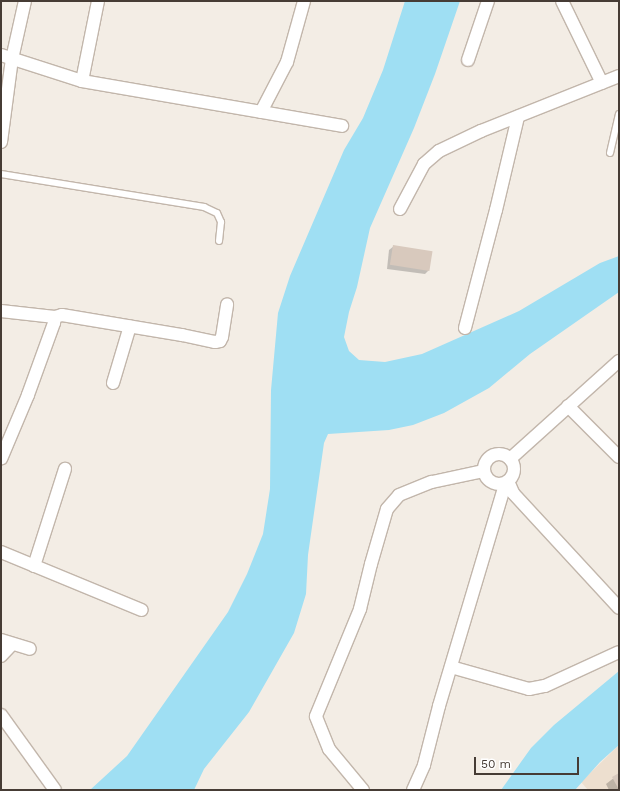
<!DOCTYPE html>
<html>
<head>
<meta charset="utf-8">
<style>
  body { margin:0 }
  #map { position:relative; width:620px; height:791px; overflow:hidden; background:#f3ede5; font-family:"Work Sans",sans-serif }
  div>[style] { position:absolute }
  .education>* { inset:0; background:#eddfcf }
  .water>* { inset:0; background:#9fdff3 }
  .shadow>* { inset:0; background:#0003 }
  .building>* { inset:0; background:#d8c9bd; transform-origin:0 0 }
  .roads { filter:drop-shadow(1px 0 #c2b6ab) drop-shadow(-1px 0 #c2b6ab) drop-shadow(0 1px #c2b6ab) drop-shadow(0 -1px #c2b6ab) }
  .service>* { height:6px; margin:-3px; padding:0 3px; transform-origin:3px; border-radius:3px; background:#fff }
  .minor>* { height:12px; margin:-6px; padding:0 6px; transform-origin:6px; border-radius:6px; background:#fff }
  .minor>.ring { margin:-6px; padding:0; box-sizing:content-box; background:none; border:12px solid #fff; border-radius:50% }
  span { translate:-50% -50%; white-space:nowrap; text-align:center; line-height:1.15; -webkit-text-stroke:3px #fff; paint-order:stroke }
  .frame { position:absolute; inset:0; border:2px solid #463c35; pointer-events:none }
  .scale { position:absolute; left:474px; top:757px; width:105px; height:18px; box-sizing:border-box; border:2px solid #463c35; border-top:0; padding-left:5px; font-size:12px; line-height:14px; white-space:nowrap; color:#463c35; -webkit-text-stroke:3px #fff; paint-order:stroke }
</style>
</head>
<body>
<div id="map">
  <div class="education">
    <i style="clip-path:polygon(619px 745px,619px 790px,588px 790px,581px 782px)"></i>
  </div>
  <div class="water">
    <i style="clip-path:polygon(405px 1px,460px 1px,435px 74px,414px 128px,370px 228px,357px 287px,349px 312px,344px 337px,349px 351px,359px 360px,385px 362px,422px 354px,519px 311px,600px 263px,619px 256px,619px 292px,530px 354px,489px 388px,444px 413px,413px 425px,389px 430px,328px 434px,324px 443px,308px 555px,306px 594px,294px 633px,249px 712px,204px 769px,194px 790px,90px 790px,127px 756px,228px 612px,247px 574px,263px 534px,270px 489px,271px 390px,278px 313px,290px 276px,344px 150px,363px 118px,383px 70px)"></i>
    <i style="clip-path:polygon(619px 671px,619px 745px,600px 762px,575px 790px,501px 790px,531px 748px,554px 725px)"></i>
  </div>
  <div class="shadow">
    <i style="clip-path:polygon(394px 246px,429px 270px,425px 274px,387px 269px,389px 250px)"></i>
    <i style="clip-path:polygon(619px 774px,619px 790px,609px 790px,606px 784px)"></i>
  </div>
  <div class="building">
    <i style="left:393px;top:245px;width:40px;height:20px;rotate:9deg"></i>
    <i style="clip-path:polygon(619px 773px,619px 790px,612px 777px)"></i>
  </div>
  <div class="roads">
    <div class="service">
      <i style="left:610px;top:153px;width:40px;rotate:-77deg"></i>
      <i style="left:1px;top:174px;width:206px;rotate:9.2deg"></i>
      <i style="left:204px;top:207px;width:14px;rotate:25deg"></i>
      <i style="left:217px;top:213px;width:10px;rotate:66deg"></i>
      <i style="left:221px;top:222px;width:19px;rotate:96deg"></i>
    </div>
    <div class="minor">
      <i style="left:562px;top:1px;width:91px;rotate:64deg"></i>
      <i style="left:1px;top:55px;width:85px;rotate:17.8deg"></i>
      <i style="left:82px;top:81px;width:264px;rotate:9.8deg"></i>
      <i style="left:468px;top:60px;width:62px;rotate:-71.3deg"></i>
      <i style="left:82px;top:81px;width:82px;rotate:-78.7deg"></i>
      <i style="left:261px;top:112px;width:56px;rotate:-62.5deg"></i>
      <i style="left:287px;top:62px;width:63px;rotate:-74.4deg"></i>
      <i style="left:1px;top:142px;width:84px;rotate:-82.5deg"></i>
      <i style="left:12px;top:59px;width:59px;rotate:-77.4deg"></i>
      <i style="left:400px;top:209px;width:51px;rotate:-61.9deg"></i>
      <i style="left:424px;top:164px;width:20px;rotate:-41deg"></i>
      <i style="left:439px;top:151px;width:47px;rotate:-25.5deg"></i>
      <i style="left:481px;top:131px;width:149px;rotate:-21.7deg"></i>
      <i style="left:1px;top:311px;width:54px;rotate:6.3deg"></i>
      <i style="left:55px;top:317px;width:6px;rotate:99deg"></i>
      <i style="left:54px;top:323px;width:77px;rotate:109.9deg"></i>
      <i style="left:28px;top:395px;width:69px;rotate:112.9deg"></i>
      <i style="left:55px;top:317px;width:7px;rotate:-16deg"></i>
      <i style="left:62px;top:315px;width:122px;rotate:9.5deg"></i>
      <i style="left:182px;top:335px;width:34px;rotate:12deg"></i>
      <i style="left:215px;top:342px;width:5px;rotate:-11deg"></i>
      <i style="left:220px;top:341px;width:4px;rotate:-63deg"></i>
      <i style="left:222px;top:337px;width:33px;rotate:-81deg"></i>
      <i style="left:465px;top:328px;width:122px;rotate:-75.3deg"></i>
      <i style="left:496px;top:210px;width:96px;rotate:-76.7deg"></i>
      <i style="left:113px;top:383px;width:59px;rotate:-73.4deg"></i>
      <i style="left:568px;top:406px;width:72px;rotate:45deg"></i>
      <i class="ring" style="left:484px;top:454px;width:18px;height:18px"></i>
      <i style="left:510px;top:459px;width:147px;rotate:-42deg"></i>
      <i style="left:508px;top:481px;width:13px;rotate:67deg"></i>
      <i style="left:513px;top:493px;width:156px;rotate:47.3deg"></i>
      <i style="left:1px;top:552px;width:152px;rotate:22.4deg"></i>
      <i style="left:34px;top:566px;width:102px;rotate:-72.3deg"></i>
      <i style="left:1px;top:640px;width:30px;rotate:17deg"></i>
      <i style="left:1px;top:656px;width:16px;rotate:-47deg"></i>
      <i style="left:451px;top:667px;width:81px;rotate:15.8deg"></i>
      <i style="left:529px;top:689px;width:16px;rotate:-11deg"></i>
      <i style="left:545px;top:686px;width:81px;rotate:-24.7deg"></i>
      <i style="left:1px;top:715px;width:92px;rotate:54.2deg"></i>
      <i style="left:363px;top:790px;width:53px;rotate:-129.7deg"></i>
      <i style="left:329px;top:749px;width:35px;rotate:-112deg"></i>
      <i style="left:316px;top:716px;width:116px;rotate:-67.6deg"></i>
      <i style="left:360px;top:609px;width:46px;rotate:-76.3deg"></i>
      <i style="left:371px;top:564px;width:57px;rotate:-73.8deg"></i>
      <i style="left:387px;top:509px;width:18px;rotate:-49deg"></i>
      <i style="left:399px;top:495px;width:35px;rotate:-22deg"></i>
      <i style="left:432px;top:482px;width:52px;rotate:-12.2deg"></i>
      <i style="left:413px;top:790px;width:27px;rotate:-66deg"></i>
      <i style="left:424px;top:765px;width:61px;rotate:-75.7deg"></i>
      <i style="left:439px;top:706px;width:232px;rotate:-73.4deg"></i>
    </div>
  </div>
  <div class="frame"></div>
  <div class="scale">50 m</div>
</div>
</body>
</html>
